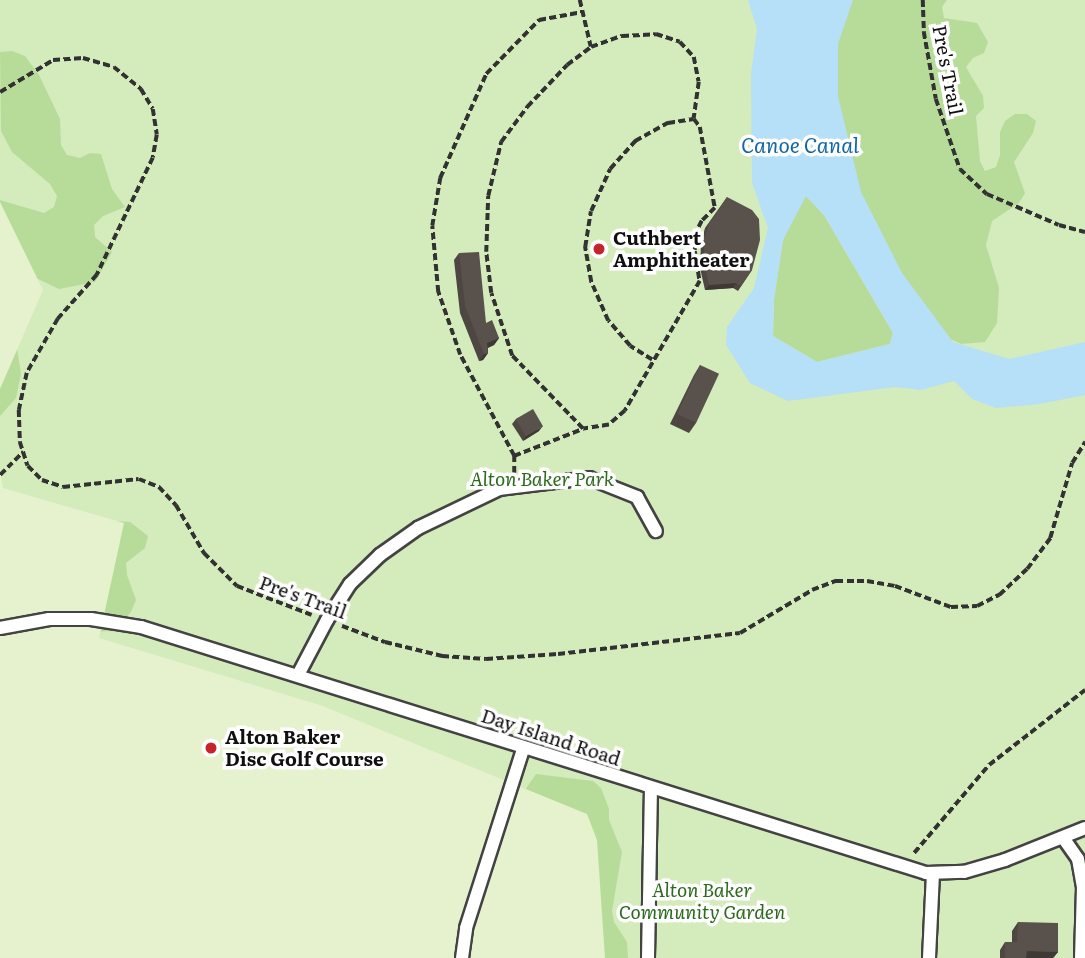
<!DOCTYPE html>
<html>
<head>
<meta charset="utf-8">
<style>
  body { margin:0 }
  #map { position:relative; width:1085px; height:958px; overflow:hidden; background:#fffdf3; font-family:Literata,serif }
  div>[style] { position:absolute }
  .green>* { inset:0; background:#d4ebbb; transform-origin:0 0 }
  .forest>* { inset:0; background:#b7dc9a }
  .pitch>* { inset:0; background:#e5f2cd }
  .water>* { inset:0; background:#b6dff8 }
  .path>* { height:3.5px; margin-top:-1.75px; transform-origin:0; background:repeating-linear-gradient(90deg,#323232 0 7px,transparent 0 10.5px) }
  .roads { filter:drop-shadow(2px 0 #434343) drop-shadow(-2px 0 #434343) drop-shadow(0 2px #434343) drop-shadow(0 -2px #434343) }
  .service>* { height:12px; margin:-6px; padding:0 6px; transform-origin:6px; border-radius:6px; background:#fff }
  .wall>* { inset:0; background:#4d4641 }
  .shaded-wall>* { inset:0; background:#3e3935 }
  .building>* { inset:0; background:#59514c; transform-origin:0 0 }
  .dots>* { width:19px; height:19px; translate:-50% -50%; box-sizing:border-box; border:4px solid #fff; border-radius:50% }
  span { translate:-50% -50%; white-space:nowrap; text-align:center; line-height:1.15; -webkit-text-stroke:7px #fff; paint-order:stroke }
  .street-label { font-size:19px; color:#101010 }
  .poi-label { font-size:19px; color:#101010; font-weight:700 }
  .left { translate:0 -50%; text-align:left }
  .park-label { font-size:19px; color:#2d6a1e; font-style:italic }
  .water-label { font-size:21px; color:#1566a6; font-style:italic }
</style>
</head>
<body>
<div id="map">
  <div class="green">
    <i style="left:0;top:0;width:1085px;height:958px"></i>
  </div>
  <div class="forest">
    <i style="clip-path:polygon(838px 0,947px 0,942px 7px,944px 18px,977px 23px,988px 42px,984px 53px,973px 58px,966px 67px,983px 96px,984px 108px,976px 116px,980px 161px,985px 171px,996px 167px,1000px 155px,1000px 132px,1005px 121px,1015px 114px,1027px 114px,1036px 121px,1033px 133px,1014px 162px,1025px 193px,1019px 203px,992px 221px,986px 245px,999px 288px,997px 323px,985px 342px,961px 344px,939px 334px,922px 316px,827px 135px)"></i>
    <i style="clip-path:polygon(12px 51px,25px 56px,39px 75px,60px 119px,61px 145px,67px 155px,80px 158px,90px 153px,101px 154px,112px 189px,125px 207px,103px 216px,94px 225px,95px 237px,112px 252px,95px 282px,59px 289px,38px 279px,27px 282px,15px 335px,21px 374px,16px 398px,0 416px,0 200px,44px 213px,54px 207px,57px 196px,50px 184px,12px 152px,1px 131px,0 52px)"></i>
    <i style="clip-path:polygon(805px 195px,824px 215px,893px 333px,890px 344px,817px 362px,773px 336px,774px 299px,783px 240px)"></i>
    <i style="clip-path:polygon(118px 521px,130px 522px,148px 536px,145px 548px,126px 563px,127px 575px,136px 600px,131px 612px,114px 631px,78px 632px,103px 523px)"></i>
    <i style="clip-path:polygon(536px 774px,593px 781px,601px 788px,609px 809px,609px 820px,622px 852px,612px 911px,614px 922px,627px 942px,628px 958px,525px 958px,510px 812px)"></i>
  </div>
  <div class="pitch">
    <i style="clip-path:polygon(0 202px,43px 290px,0 389px)"></i>
    <i style="clip-path:polygon(0 471px,3px 488px,124px 523px,99px 638px,320px 705px,587px 814px,597px 840px,605px 958px,0 958px)"></i>
  </div>
  <div class="water">
    <i style="clip-path:polygon(evenodd,748px 0,853px 0,838px 44px,838px 96px,861px 192px,902px 273px,953px 342px,1009px 359px,1085px 342px,1085px 395px,1040px 404px,996px 408px,972px 399px,954px 381px,921px 390px,895px 387px,788px 401px,750px 383px,726px 345px,727px 327px,754px 288px,768px 228px,752px 183px,751px 74px,757px 29px,748px 0,806px 196px,824px 215px,893px 333px,890px 344px,817px 362px,773px 336px,774px 299px,783px 240px,806px 196px)"></i>
  </div>
  <div class="path">
    <i style="left:580px;top:0;width:48px;rotate:76.8deg"></i>
    <i style="left:923px;top:0;width:32px;rotate:88deg"></i>
    <i style="left:924px;top:32px;width:68px;rotate:79.8deg"></i>
    <i style="left:936px;top:99px;width:74px;rotate:71.1deg"></i>
    <i style="left:960px;top:169px;width:37px;rotate:43deg"></i>
    <i style="left:987px;top:194px;width:78px;rotate:23.3deg"></i>
    <i style="left:1059px;top:225px;width:27px;rotate:15deg"></i>
    <i style="left:656px;top:34px;width:25px;rotate:18deg"></i>
    <i style="left:680px;top:42px;width:21px;rotate:47deg"></i>
    <i style="left:694px;top:57px;width:25px;rotate:79deg"></i>
    <i style="left:699px;top:82px;width:37px;rotate:98deg"></i>
    <i style="left:694px;top:119px;width:10px;rotate:53deg"></i>
    <i style="left:700px;top:127px;width:82px;rotate:79.5deg"></i>
    <i style="left:715px;top:208px;width:18px;rotate:135deg"></i>
    <i style="left:702px;top:221px;width:13px;rotate:117deg"></i>
    <i style="left:696px;top:233px;width:18px;rotate:93deg"></i>
    <i style="left:695px;top:251px;width:30px;rotate:81deg"></i>
    <i style="left:700px;top:281px;width:150px;rotate:120deg"></i>
    <i style="left:625px;top:411px;width:21px;rotate:139deg"></i>
    <i style="left:609px;top:425px;width:26px;rotate:171deg"></i>
    <i style="left:583px;top:429px;width:102px;rotate:-134.2deg"></i>
    <i style="left:512px;top:356px;width:66px;rotate:-108.4deg"></i>
    <i style="left:491px;top:293px;width:41px;rotate:-97deg"></i>
    <i style="left:486px;top:252px;width:56px;rotate:-88deg"></i>
    <i style="left:488px;top:196px;width:56px;rotate:-76.5deg"></i>
    <i style="left:501px;top:142px;width:44px;rotate:-53.4deg"></i>
    <i style="left:527px;top:107px;width:58px;rotate:-46.4deg"></i>
    <i style="left:567px;top:65px;width:30px;rotate:-37deg"></i>
    <i style="left:591px;top:47px;width:33px;rotate:-20deg"></i>
    <i style="left:622px;top:36px;width:34px;rotate:-3deg"></i>
    <i style="left:0;top:92px;width:62px;rotate:-31.1deg"></i>
    <i style="left:53px;top:60px;width:30px;rotate:-4deg"></i>
    <i style="left:83px;top:58px;width:32px;rotate:16deg"></i>
    <i style="left:114px;top:67px;width:35px;rotate:39deg"></i>
    <i style="left:141px;top:89px;width:23px;rotate:59deg"></i>
    <i style="left:153px;top:109px;width:26px;rotate:81deg"></i>
    <i style="left:157px;top:135px;width:23px;rotate:100deg"></i>
    <i style="left:153px;top:158px;width:130px;rotate:115.6deg"></i>
    <i style="left:97px;top:275px;width:59px;rotate:131.6deg"></i>
    <i style="left:58px;top:319px;width:62px;rotate:119.9deg"></i>
    <i style="left:27px;top:373px;width:38px;rotate:102deg"></i>
    <i style="left:19px;top:410px;width:32px;rotate:88deg"></i>
    <i style="left:20px;top:442px;width:25px;rotate:72deg"></i>
    <i style="left:28px;top:466px;width:20px;rotate:45deg"></i>
    <i style="left:42px;top:480px;width:22px;rotate:18deg"></i>
    <i style="left:63px;top:487px;width:76px;rotate:-6deg"></i>
    <i style="left:139px;top:479px;width:22px;rotate:22deg"></i>
    <i style="left:159px;top:487px;width:25px;rotate:47deg"></i>
    <i style="left:176px;top:505px;width:56px;rotate:59.7deg"></i>
    <i style="left:204px;top:553px;width:47px;rotate:45deg"></i>
    <i style="left:237px;top:586px;width:80px;rotate:21.1deg"></i>
    <i style="left:652px;top:360px;width:26px;rotate:-148deg"></i>
    <i style="left:630px;top:346px;width:33px;rotate:-131deg"></i>
    <i style="left:608px;top:321px;width:43px;rotate:-113.6deg"></i>
    <i style="left:591px;top:282px;width:36px;rotate:-100deg"></i>
    <i style="left:585px;top:247px;width:36px;rotate:-81deg"></i>
    <i style="left:591px;top:211px;width:46px;rotate:-65.7deg"></i>
    <i style="left:610px;top:169px;width:38px;rotate:-48deg"></i>
    <i style="left:635px;top:141px;width:38px;rotate:-29deg"></i>
    <i style="left:668px;top:123px;width:26px;rotate:-9deg"></i>
    <i style="left:514px;top:456px;width:74px;rotate:-21.4deg"></i>
    <i style="left:514px;top:473px;width:17px;rotate:-90deg"></i>
    <i style="left:514px;top:456px;width:115px;rotate:-118.1deg"></i>
    <i style="left:460px;top:355px;width:67px;rotate:-109.2deg"></i>
    <i style="left:438px;top:292px;width:66px;rotate:-95.2deg"></i>
    <i style="left:432px;top:226px;width:49px;rotate:-80.5deg"></i>
    <i style="left:440px;top:178px;width:114px;rotate:-66.1deg"></i>
    <i style="left:486px;top:74px;width:76px;rotate:-45.5deg"></i>
    <i style="left:539px;top:20px;width:44px;rotate:-10.5deg"></i>
    <i style="left:0;top:475px;width:33px;rotate:-45deg"></i>
    <i style="left:342px;top:626px;width:46px;rotate:20.4deg"></i>
    <i style="left:385px;top:642px;width:59px;rotate:13.8deg"></i>
    <i style="left:442px;top:656px;width:44px;rotate:3.9deg"></i>
    <i style="left:486px;top:659px;width:72px;rotate:-4deg"></i>
    <i style="left:558px;top:654px;width:183px;rotate:-6.6deg"></i>
    <i style="left:740px;top:633px;width:84px;rotate:-30.8deg"></i>
    <i style="left:812px;top:590px;width:26px;rotate:-21deg"></i>
    <i style="left:836px;top:581px;width:31px"></i>
    <i style="left:867px;top:581px;width:28px;rotate:10deg"></i>
    <i style="left:895px;top:586px;width:60px;rotate:20.6deg"></i>
    <i style="left:951px;top:607px;width:26px;rotate:-2deg"></i>
    <i style="left:977px;top:606px;width:25px;rotate:-27deg"></i>
    <i style="left:999px;top:595px;width:38px;rotate:-43deg"></i>
    <i style="left:1027px;top:569px;width:39px;rotate:-53deg"></i>
    <i style="left:1050px;top:538px;width:78px;rotate:-73.7deg"></i>
    <i style="left:1072px;top:463px;width:25px;rotate:-58deg"></i>
    <i style="left:914px;top:853px;width:116px;rotate:-49.6deg"></i>
    <i style="left:989px;top:765px;width:122px;rotate:-38deg"></i>
  </div>
  <div class="roads">
    <div class="service">
      <i style="left:0;top:628px;width:50px;rotate:-10.4deg"></i>
      <i style="left:49px;top:619px;width:42px"></i>
      <i style="left:91px;top:619px;width:51px;rotate:9.1deg"></i>
      <i style="left:141px;top:627px;width:823px;rotate:17.4deg"></i>
      <i style="left:926px;top:873px;width:38px;rotate:-2deg"></i>
      <i style="left:964px;top:872px;width:43px;rotate:-16.3deg"></i>
      <i style="left:1005px;top:860px;width:86px;rotate:-21.8deg"></i>
      <i style="left:298px;top:675px;width:62px;rotate:-62.2deg"></i>
      <i style="left:327px;top:620px;width:43px;rotate:-57.4deg"></i>
      <i style="left:350px;top:584px;width:42px;rotate:-44deg"></i>
      <i style="left:380px;top:555px;width:47px;rotate:-35.4deg"></i>
      <i style="left:418px;top:528px;width:90px;rotate:-25.7deg"></i>
      <i style="left:499px;top:489px;width:91px;rotate:-7deg"></i>
      <i style="left:589px;top:478px;width:52px;rotate:21.6deg"></i>
      <i style="left:637px;top:497px;width:39px;rotate:61deg"></i>
      <i style="left:1064px;top:839px;width:24px;rotate:55deg"></i>
      <i style="left:1078px;top:859px;width:28px;rotate:80deg"></i>
      <i style="left:1083px;top:887px;width:71px;rotate:91.6deg"></i>
      <i style="left:462px;top:958px;width:30px;rotate:-82deg"></i>
      <i style="left:466px;top:928px;width:188px;rotate:-72.3deg"></i>
      <i style="left:648px;top:958px;width:169px;rotate:-89deg"></i>
      <i style="left:929px;top:958px;width:85px;rotate:-87.3deg"></i>
    </div>
  </div>
  <div class="wall">
    <i style="clip-path:polygon(727px 197px,752px 270px,738px 291px,733px 288px,705px 290px,700px 268px,701px 243px,705px 228px)"></i>
    <i style="clip-path:polygon(459px 253px,486px 323px,499px 338px,494px 345px,488px 348px,488px 353px,483px 360px,479px 361px,460px 313px,454px 260px)"></i>
    <i style="clip-path:polygon(700px 365px,696px 423px,689px 433px,670px 424px,694px 375px)"></i>
    <i style="clip-path:polygon(516px 419px,539px 431px,523px 441px,512px 424px)"></i>
    <i style="clip-path:polygon(1018px 922px,1058px 952px,1053px 958px,1000px 958px,1000px 950px,1005px 942px,1012px 942px,1012px 931px)"></i>
  </div>
  <div class="shaded-wall">
    <i style="clip-path:polygon(736px 283px,733px 288px,705px 290px,709px 285px)"></i>
    <i style="clip-path:polygon(499px 338px,494px 345px,482px 350px,487px 343px)"></i>
    <i style="clip-path:polygon(488px 353px,483px 360px,479px 361px,484px 354px)"></i>
    <i style="clip-path:polygon(543px 426px,539px 431px,523px 441px,526px 436px)"></i>
    <i style="clip-path:polygon(1027px 951px,1058px 952px,1053px 958px,1022px 958px)"></i>
  </div>
  <div class="building">
    <i style="clip-path:polygon(727px 197px,752px 210px,759px 219px,760px 240px,752px 270px,741px 286px,736px 283px,709px 285px,704px 264px,704px 238px,709px 224px)"></i>
    <i style="clip-path:polygon(479px 252px,486px 323px,492px 320px,499px 338px,487px 343px,488px 353px,484px 354px,465px 306px,459px 253px)"></i>
    <i style="left:700px;top:365px;width:21px;height:54px;rotate:25deg"></i>
    <i style="left:533px;top:409px;width:20px;height:20px;rotate:60deg"></i>
    <i style="clip-path:polygon(1018px 922px,1058px 923px,1058px 952px,1027px 951px,1026px 958px,1005px 958px,1005px 942px,1017px 942px)"></i>
  </div>
  <div class="dots">
    <i style="left:599px;top:249px;background:#c4242a"></i>
    <i style="left:211px;top:748px;background:#c4242a"></i>
  </div>
  <div class="street-label">
    <span style="left:948px;top:70px;rotate:79deg">Pre's Trail</span>
    <span style="left:303px;top:597px;rotate:20deg">Pre's Trail</span>
    <span style="left:551px;top:737px;rotate:18deg">Day Island Road</span>
  </div>
  <div class="poi-label">
    <span class="left" style="left:613px;top:249px">Cuthbert<br>Amphitheater</span>
    <span class="left" style="left:225px;top:748px">Alton Baker<br>Disc Golf Course</span>
  </div>
  <div class="park-label">
    <span style="left:542px;top:479px">Alton Baker Park</span>
    <span style="left:702px;top:901px">Alton Baker<br>Community Garden</span>
  </div>
  <div class="water-label">
    <span style="left:800px;top:144px">Canoe Canal</span>
  </div>
</div>
</body>
</html>
